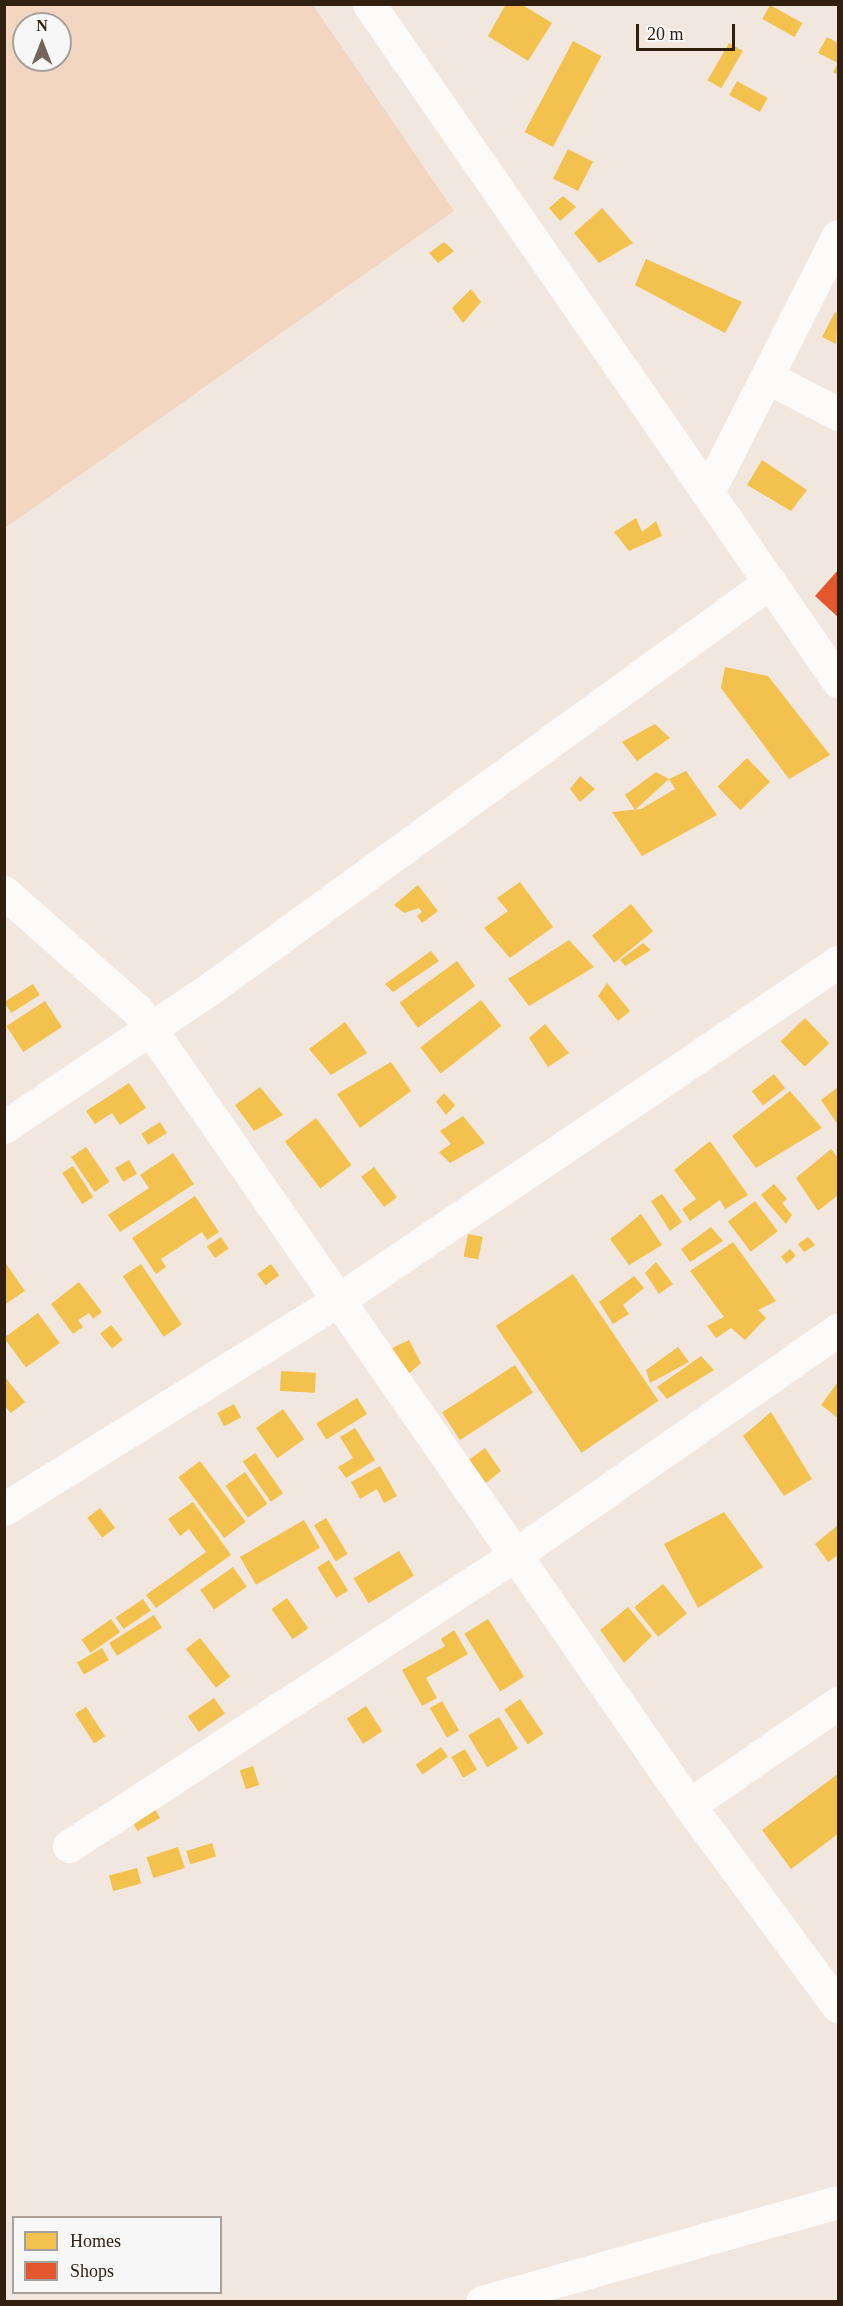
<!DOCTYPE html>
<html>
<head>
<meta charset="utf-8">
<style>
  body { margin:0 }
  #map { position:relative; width:843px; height:2306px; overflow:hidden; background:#f2e7de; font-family:"Times New Roman",serif }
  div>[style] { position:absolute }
  .green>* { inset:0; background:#f3d6c1 }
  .homes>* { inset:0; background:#f2c14e; transform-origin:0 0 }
  .shops>* { inset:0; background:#e4572e }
  .minor>* { height:33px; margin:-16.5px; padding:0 16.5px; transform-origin:16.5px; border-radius:16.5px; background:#fdfbfa }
  .major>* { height:33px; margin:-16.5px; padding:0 16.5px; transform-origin:16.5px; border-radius:16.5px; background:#fdfbfa }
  span { translate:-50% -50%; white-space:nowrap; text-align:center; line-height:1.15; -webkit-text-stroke:6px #f7f7f7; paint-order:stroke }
  .frame { position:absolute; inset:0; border:6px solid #311f10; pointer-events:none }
  .legend { position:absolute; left:12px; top:2216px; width:210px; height:78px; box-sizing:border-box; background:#f7f7f7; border:2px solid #a8a19b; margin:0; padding:8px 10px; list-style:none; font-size:18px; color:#311f10 }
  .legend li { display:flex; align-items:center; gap:12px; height:30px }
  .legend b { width:30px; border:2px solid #a8a19b }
  .north { position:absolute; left:12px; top:12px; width:60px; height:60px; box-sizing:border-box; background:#f7f7f7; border:2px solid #a8a19b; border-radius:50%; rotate:0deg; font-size:16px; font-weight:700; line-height:24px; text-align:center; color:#311f10 }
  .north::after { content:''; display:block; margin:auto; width:21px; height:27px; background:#756558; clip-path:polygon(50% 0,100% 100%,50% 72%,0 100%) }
  .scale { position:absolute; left:636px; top:24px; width:99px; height:27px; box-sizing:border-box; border:3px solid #311f10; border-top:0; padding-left:8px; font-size:18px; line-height:21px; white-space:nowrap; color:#311f10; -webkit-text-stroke:4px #f7f7f7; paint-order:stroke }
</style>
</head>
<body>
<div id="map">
  <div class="green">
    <i style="clip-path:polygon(evenodd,5px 4px,313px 5px,454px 211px,5px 528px,5px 4px,24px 24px,60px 24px,60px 60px,24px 60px,24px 24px)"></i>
  </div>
  <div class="homes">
    <i style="clip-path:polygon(506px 4px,521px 4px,552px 23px,528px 61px,488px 36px)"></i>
    <i style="left:770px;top:5px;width:37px;height:16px;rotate:29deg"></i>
    <i style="clip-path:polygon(827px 37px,838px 43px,838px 75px,833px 72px,838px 63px,818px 53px)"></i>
    <i style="left:573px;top:41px;width:32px;height:103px;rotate:28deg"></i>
    <i style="left:729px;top:43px;width:16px;height:43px;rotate:30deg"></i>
    <i style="left:737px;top:81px;width:35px;height:16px;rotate:29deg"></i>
    <i style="left:568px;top:149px;width:28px;height:33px;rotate:27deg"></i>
    <i style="clip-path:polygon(563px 196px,576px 207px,560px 221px,549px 208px)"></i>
    <i style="clip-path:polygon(602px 208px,633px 243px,599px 263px,574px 233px)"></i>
    <i style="clip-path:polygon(444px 242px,454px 251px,438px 263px,429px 253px)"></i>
    <i style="clip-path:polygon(646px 259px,742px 302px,725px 333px,635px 285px)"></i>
    <i style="clip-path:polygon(471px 289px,481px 302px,463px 323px,452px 308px)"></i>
    <i style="clip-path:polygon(835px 312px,838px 314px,836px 344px,822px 337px)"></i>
    <i style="clip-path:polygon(762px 460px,807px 490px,791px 511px,747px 485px)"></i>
    <i style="clip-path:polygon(636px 518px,642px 532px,656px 521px,662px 536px,629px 551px,614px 532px)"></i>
    <i style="clip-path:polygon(725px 667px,768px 676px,830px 755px,789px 779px,721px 688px)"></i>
    <i style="clip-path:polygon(655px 724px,670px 738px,637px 761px,622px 742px)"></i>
    <i style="left:747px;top:758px;width:33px;height:41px;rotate:46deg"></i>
    <i style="clip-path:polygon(686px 771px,717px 815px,642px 856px,612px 812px,641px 809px,675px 789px,669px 779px)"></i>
    <i style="clip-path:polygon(656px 772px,669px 779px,635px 810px,625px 795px)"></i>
    <i style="clip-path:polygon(580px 776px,595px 789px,580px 802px,570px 789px)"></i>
    <i style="clip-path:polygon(520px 882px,553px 927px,510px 958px,484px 928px,508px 911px,497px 898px)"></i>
    <i style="clip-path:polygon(418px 885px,438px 911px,422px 923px,417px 916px,422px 912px,419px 908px,404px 913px,394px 905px)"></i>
    <i style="left:631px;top:904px;width:35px;height:50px;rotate:51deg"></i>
    <i style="clip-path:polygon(569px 940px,594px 967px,529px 1006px,508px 979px)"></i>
    <i style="clip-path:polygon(643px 943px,651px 950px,625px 966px,620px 960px)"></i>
    <i style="clip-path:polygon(431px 951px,439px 961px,393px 992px,385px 984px)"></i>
    <i style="left:457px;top:961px;width:31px;height:71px;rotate:54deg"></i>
    <i style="clip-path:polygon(607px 983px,630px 1011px,618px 1021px,598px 996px)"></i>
    <i style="left:33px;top:984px;width:13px;height:34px;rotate:58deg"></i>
    <i style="left:481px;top:1000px;width:33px;height:77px;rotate:52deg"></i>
    <i style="left:45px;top:1001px;width:31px;height:46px;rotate:57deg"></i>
    <i style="left:805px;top:1018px;width:35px;height:34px;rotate:46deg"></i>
    <i style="clip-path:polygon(345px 1022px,367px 1053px,331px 1075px,309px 1049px)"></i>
    <i style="clip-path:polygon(545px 1024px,569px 1053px,548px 1067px,529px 1038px)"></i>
    <i style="clip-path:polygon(391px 1062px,411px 1091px,360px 1128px,337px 1094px)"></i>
    <i style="left:774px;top:1074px;width:18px;height:28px;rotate:52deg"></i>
    <i style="clip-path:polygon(129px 1083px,146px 1108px,120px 1125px,112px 1113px,95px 1124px,86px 1111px)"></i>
    <i style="clip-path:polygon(260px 1087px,283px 1115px,254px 1131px,235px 1105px)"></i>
    <i style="clip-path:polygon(838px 1087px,838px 1125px,821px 1100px)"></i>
    <i style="clip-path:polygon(790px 1091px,822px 1128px,756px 1168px,732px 1136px)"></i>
    <i style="clip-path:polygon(444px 1093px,455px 1105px,446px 1115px,436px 1102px)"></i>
    <i style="clip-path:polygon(463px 1116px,485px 1143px,450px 1163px,439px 1152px,451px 1144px,440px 1131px)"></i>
    <i style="left:316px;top:1118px;width:59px;height:39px;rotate:53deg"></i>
    <i style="left:160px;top:1122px;width:13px;height:22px;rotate:58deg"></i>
    <i style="clip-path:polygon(710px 1141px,748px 1195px,725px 1209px,720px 1200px,690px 1221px,682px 1209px,696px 1199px,674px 1170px)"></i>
    <i style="left:86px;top:1147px;width:42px;height:18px;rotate:56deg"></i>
    <i style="clip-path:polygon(831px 1149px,838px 1158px,838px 1195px,818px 1211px,796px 1178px)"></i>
    <i style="clip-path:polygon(173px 1153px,194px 1184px,120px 1232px,108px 1215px,149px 1188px,140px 1175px)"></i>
    <i style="left:129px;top:1160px;width:16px;height:16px;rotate:60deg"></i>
    <i style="left:73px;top:1166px;width:37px;height:13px;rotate:57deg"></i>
    <i style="left:374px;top:1167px;width:38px;height:16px;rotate:53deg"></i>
    <i style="clip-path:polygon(774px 1184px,787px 1199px,782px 1203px,792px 1215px,786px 1224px,761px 1195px)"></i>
    <i style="clip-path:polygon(662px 1194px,682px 1222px,670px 1231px,651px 1201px)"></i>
    <i style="clip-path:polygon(195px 1196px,219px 1232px,207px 1240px,202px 1232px,161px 1259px,166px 1267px,156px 1274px,132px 1238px)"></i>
    <i style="left:755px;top:1201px;width:38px;height:34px;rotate:53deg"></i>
    <i style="clip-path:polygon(641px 1214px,662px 1245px,629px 1265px,610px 1239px)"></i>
    <i style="clip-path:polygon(711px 1227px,723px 1241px,690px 1262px,681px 1249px)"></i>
    <i style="left:468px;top:1234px;width:15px;height:23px;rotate:11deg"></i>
    <i style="left:221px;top:1237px;width:14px;height:17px;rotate:56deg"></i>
    <i style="clip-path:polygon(808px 1237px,815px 1245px,804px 1252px,798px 1244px)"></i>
    <i style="clip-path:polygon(733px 1242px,776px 1301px,758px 1310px,766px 1318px,745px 1340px,731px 1328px,716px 1338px,707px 1326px,724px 1317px,690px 1271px)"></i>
    <i style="left:790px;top:1249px;width:9px;height:12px;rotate:49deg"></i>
    <i style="clip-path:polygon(4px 1261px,25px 1291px,4px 1305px)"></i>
    <i style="clip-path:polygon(656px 1262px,673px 1284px,659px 1294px,645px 1273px)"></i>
    <i style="left:141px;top:1264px;width:73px;height:22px;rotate:56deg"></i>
    <i style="left:271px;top:1264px;width:14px;height:17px;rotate:54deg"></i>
    <i style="left:573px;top:1274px;width:153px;height:93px;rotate:56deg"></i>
    <i style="clip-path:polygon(634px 1276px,644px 1288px,623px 1305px,629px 1314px,613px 1324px,599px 1302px)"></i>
    <i style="clip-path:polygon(79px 1282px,102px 1312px,93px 1319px,89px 1313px,78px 1320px,83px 1327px,73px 1334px,51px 1304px)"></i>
    <i style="left:38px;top:1313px;width:37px;height:42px;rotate:54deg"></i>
    <i style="left:111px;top:1325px;width:19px;height:14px;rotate:51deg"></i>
    <i style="clip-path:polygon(409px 1340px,421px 1363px,404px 1378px,386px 1351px)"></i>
    <i style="clip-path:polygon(678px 1347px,689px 1362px,650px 1383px,646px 1370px)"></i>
    <i style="clip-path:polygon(701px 1356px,714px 1370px,667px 1399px,657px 1387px)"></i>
    <i style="left:515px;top:1365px;width:33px;height:87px;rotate:57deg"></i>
    <i style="left:281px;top:1371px;width:35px;height:20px;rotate:3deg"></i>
    <i style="clip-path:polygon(4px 1376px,25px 1402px,11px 1413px,4px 1405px)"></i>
    <i style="clip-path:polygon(838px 1382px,838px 1418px,821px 1405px)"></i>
    <i style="left:357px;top:1398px;width:19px;height:48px;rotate:58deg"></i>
    <i style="left:234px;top:1404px;width:15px;height:19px;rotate:62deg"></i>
    <i style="left:283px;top:1409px;width:37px;height:33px;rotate:55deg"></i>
    <i style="clip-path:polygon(771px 1412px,812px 1479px,784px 1496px,743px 1436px)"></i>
    <i style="clip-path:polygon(355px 1428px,375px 1460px,346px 1478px,338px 1467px,353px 1458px,340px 1437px)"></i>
    <i style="clip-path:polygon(485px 1448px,501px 1471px,482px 1486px,467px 1461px)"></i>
    <i style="left:255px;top:1453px;width:49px;height:15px;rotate:55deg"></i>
    <i style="left:200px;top:1461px;width:76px;height:27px;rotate:53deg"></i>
    <i style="clip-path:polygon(380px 1466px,397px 1496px,384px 1503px,377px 1489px,360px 1499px,351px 1482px)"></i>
    <i style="left:245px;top:1472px;width:39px;height:24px;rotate:55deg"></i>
    <i style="clip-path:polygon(193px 1502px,231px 1555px,156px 1608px,146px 1595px,206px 1552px,189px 1529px,180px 1536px,168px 1519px)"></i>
    <i style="left:100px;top:1508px;width:25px;height:16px;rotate:53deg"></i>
    <i style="clip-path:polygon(724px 1512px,763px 1567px,698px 1608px,664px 1544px)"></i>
    <i style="left:326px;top:1518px;width:42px;height:14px;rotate:59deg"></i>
    <i style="left:304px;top:1520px;width:32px;height:74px;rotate:60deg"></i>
    <i style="clip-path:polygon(838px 1525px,838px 1555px,828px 1562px,815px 1544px)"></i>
    <i style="left:399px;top:1551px;width:29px;height:53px;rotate:59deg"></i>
    <i style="left:329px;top:1560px;width:36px;height:14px;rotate:58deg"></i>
    <i style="left:233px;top:1567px;width:24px;height:40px;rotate:55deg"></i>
    <i style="left:663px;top:1584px;width:38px;height:37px;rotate:51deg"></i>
    <i style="left:287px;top:1598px;width:37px;height:19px;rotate:55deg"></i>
    <i style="left:143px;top:1599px;width:14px;height:33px;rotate:56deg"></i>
    <i style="clip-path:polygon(628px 1607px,652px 1636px,624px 1663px,600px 1630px)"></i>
    <i style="left:154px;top:1615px;width:15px;height:53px;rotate:58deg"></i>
    <i style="left:111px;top:1619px;width:16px;height:36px;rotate:55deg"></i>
    <i style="left:488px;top:1619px;width:68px;height:28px;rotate:58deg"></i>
    <i style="clip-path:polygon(454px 1630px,468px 1654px,426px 1678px,437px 1698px,422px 1706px,402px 1670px,445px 1646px,441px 1639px)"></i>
    <i style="left:200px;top:1638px;width:49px;height:18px;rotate:52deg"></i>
    <i style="left:102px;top:1648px;width:14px;height:29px;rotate:60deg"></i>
    <i style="left:214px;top:1698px;width:19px;height:32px;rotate:55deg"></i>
    <i style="left:520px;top:1699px;width:42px;height:19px;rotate:56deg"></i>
    <i style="left:442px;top:1701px;width:34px;height:14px;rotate:60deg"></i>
    <i style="left:366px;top:1706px;width:30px;height:23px;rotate:57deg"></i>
    <i style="left:86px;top:1707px;width:35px;height:13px;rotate:57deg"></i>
    <i style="left:499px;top:1717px;width:37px;height:36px;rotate:59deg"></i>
    <i style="left:441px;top:1747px;width:12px;height:31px;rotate:55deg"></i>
    <i style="left:465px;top:1749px;width:24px;height:16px;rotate:60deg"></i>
    <i style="left:253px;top:1766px;width:20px;height:14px;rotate:72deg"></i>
    <i style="clip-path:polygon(838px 1774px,838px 1834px,791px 1869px,762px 1830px)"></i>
    <i style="left:153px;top:1806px;width:14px;height:26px;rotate:60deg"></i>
    <i style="left:212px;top:1843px;width:14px;height:27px;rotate:73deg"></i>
    <i style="left:178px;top:1847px;width:22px;height:33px;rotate:72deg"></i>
    <i style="left:137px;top:1868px;width:16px;height:29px;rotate:75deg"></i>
  </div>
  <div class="shops">
    <i style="clip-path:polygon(838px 570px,838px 617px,815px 596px)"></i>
  </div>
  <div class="minor">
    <i style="left:767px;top:377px;width:80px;rotate:27.5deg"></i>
    <i style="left:708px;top:492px;width:287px;rotate:-63.1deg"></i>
    <i style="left:4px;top:892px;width:178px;rotate:41.6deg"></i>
    <i style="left:137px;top:1010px;width:968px;rotate:55.23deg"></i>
    <i style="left:689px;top:1805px;width:250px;rotate:53.5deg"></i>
    <i style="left:4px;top:1127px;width:254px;rotate:-33.9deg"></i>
    <i style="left:215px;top:985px;width:686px;rotate:-35.98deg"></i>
    <i style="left:4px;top:1509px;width:394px;rotate:-32deg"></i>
    <i style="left:338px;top:1300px;width:604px;rotate:-34.06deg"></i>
    <i style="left:689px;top:1805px;width:181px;rotate:-34.4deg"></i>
    <i style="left:69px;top:1846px;width:533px;rotate:-33.12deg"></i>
    <i style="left:515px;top:1555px;width:394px;rotate:-34.9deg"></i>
  </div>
  <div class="major">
    <i style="left:369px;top:4px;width:824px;rotate:55.29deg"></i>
    <i style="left:482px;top:2302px;width:370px;rotate:-15.7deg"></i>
  </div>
  <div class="frame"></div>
  <ul class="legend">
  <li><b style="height:16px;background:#f2c14e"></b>Homes</li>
  <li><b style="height:16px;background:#e4572e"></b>Shops</li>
  </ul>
  <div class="north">N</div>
  <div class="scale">20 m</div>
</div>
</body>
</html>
